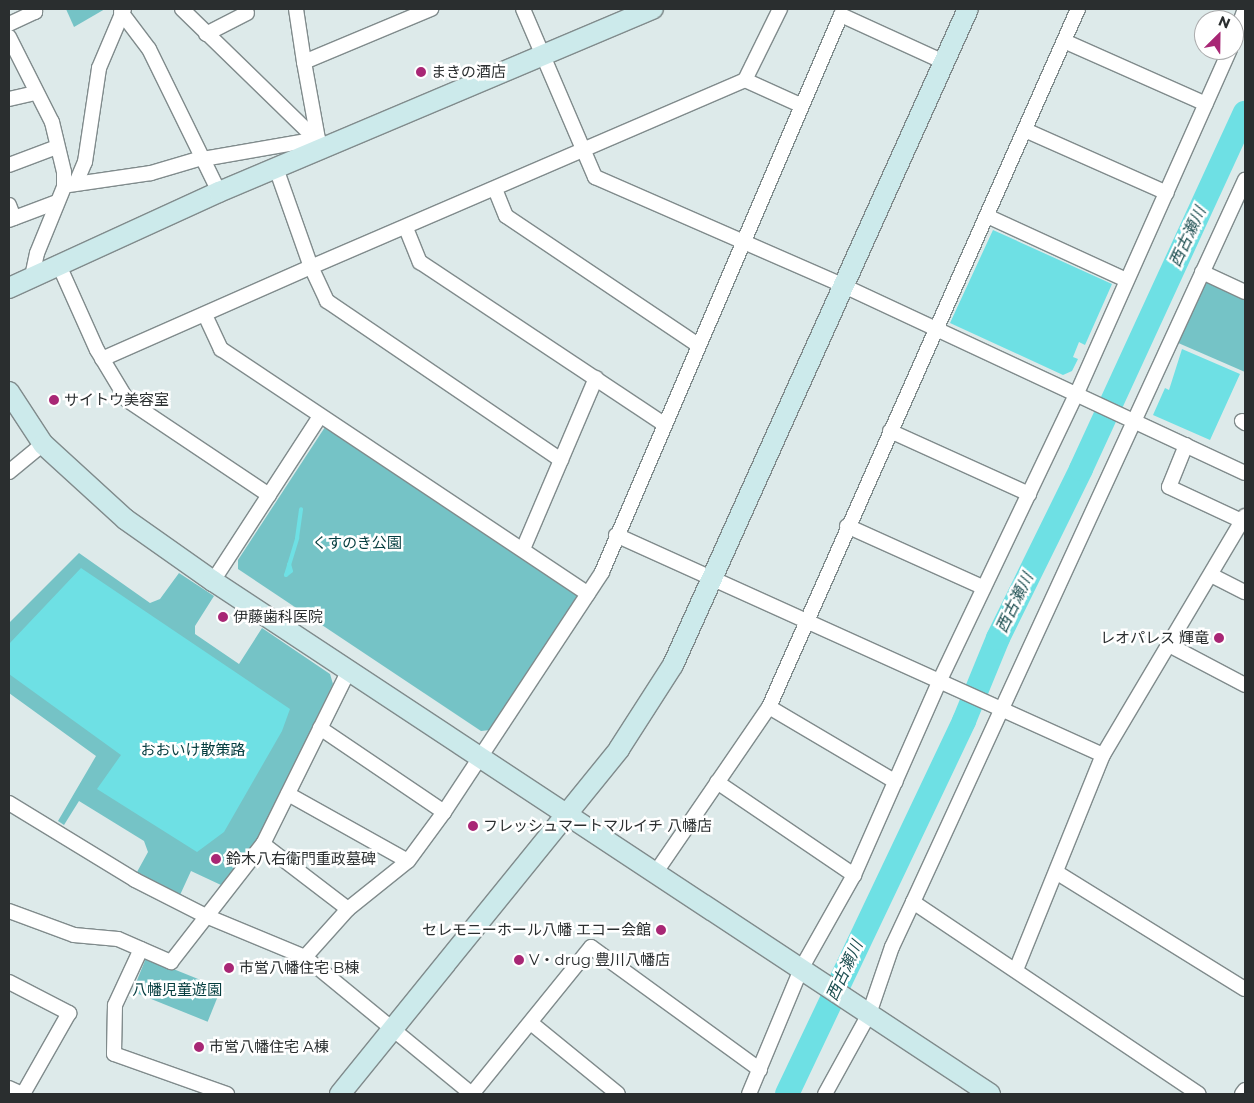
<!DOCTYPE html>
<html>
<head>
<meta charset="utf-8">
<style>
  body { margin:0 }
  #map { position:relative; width:1254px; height:1103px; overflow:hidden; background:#ddeaea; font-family:Montserrat,"Noto Sans JP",sans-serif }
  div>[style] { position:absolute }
  .green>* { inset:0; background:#75c3c6; transform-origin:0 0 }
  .water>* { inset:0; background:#6ee0e4 }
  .stream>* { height:4px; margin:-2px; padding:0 2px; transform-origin:2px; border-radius:2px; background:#6ee0e4 }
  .river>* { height:24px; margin:-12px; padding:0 12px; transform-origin:12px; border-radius:12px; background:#6ee0e4 }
  .roads { filter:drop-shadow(1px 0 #808b8c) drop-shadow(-1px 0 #808b8c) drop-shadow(0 1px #808b8c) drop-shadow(0 -1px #808b8c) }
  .street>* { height:14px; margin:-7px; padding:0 7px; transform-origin:7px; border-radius:7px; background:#fff }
  .secondary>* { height:20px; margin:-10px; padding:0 10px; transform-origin:10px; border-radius:10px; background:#cceaeb }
  .dots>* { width:14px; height:14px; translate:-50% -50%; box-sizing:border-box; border:2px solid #fff; border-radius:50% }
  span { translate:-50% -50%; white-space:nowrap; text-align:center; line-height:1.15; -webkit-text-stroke:5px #fff; paint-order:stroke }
  .poi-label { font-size:15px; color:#2a2e2f }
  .left { translate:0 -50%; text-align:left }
  .right { translate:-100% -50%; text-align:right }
  .park-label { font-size:15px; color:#043d3f }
  .water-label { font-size:16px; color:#1d4f51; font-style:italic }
  .frame { position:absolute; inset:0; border:10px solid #2a2e2f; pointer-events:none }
  .north { position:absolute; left:1194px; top:10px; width:50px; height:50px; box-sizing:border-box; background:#fff; border:1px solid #aaabac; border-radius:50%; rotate:23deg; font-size:14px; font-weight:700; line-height:20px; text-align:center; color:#2a2e2f }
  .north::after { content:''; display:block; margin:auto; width:18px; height:22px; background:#a82775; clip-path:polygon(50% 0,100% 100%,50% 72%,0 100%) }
</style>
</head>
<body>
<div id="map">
  <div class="green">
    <i style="clip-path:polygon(66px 9px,105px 9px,74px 27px)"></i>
    <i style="clip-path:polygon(1205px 278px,1245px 296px,1245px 372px,1176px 342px)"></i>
    <i style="clip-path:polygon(327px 424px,581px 597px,490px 730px,481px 731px,238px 569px,238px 560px)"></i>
    <i style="clip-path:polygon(79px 553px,150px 603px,160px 599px,179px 573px,214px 596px,195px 626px,195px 634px,239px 664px,262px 628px,330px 674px,333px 684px,258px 839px,221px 885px,191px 871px,180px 895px,137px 872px,148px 852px,144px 841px,79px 801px,64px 825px,58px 821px,96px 756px,9px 693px,9px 623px)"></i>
    <i style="left:146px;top:958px;width:81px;height:36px;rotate:22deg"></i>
  </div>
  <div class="water">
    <i style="clip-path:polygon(993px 230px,1112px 284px,1085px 345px,1079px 342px,1073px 357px,1078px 359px,1072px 371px,1063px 375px,950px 323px)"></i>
    <i style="clip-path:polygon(1182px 349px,1240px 374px,1210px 440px,1153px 415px,1165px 388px,1169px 390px)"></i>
    <i style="clip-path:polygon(81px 568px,290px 709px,282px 731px,224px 832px,197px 852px,97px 789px,121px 755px,9px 674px,9px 644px)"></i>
  </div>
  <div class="stream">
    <i style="left:286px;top:575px;width:39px;rotate:-73deg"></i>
    <i style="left:297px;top:538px;width:29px;rotate:-82deg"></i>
    <i style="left:286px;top:575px;width:6px;rotate:-39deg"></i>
    <i style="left:291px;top:571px;width:7px;rotate:-106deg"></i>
  </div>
  <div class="river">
    <i style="left:787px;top:1094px;width:413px;rotate:-64.6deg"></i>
    <i style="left:964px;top:721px;width:90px;rotate:-67.7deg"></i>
    <i style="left:998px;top:638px;width:188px;rotate:-63.8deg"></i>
    <i style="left:1081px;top:469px;width:392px;rotate:-65.3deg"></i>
  </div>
  <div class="roads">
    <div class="street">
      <i style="left:182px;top:9px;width:199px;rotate:44.2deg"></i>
      <i style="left:296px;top:9px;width:54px;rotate:81.4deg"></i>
      <i style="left:304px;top:62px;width:138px;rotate:-22.7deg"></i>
      <i style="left:523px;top:9px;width:183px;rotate:66.8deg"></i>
      <i style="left:595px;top:177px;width:272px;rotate:23.6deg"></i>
      <i style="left:844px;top:286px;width:442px;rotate:25deg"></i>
      <i style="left:121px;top:12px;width:46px;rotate:52.9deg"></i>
      <i style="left:149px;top:49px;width:159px;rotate:63.9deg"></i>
      <i style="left:9px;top:24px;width:29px;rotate:-25deg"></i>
      <i style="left:35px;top:12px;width:3px;rotate:-108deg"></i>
      <i style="left:206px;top:34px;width:46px;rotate:-27.1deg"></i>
      <i style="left:9px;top:37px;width:95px;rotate:63.2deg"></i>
      <i style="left:52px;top:122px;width:51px;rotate:76.5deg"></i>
      <i style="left:64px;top:172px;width:15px;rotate:90deg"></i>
      <i style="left:64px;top:187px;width:71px;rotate:112.2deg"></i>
      <i style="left:37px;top:253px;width:25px;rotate:102deg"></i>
      <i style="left:1234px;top:39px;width:32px;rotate:-70deg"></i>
      <i style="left:1064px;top:41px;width:155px;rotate:23.9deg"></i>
      <i style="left:745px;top:80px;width:60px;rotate:24.4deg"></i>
      <i style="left:9px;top:99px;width:28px;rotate:-13deg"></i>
      <i style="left:1025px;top:130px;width:155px;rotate:23.9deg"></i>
      <i style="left:203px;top:159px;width:117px;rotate:-9.9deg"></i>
      <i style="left:318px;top:139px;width:78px;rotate:-100.3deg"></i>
      <i style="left:9px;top:165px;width:51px;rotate:-20.6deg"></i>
      <i style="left:76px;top:183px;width:23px;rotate:-67deg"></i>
      <i style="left:85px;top:162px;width:95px;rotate:-81.5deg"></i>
      <i style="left:99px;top:68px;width:64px;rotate:-67deg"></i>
      <i style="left:69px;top:185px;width:83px;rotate:-8.3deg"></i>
      <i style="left:151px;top:173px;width:53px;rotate:-16.4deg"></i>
      <i style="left:495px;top:189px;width:29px;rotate:68deg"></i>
      <i style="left:506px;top:216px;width:231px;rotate:33.9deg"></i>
      <i style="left:9px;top:205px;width:14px;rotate:69deg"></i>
      <i style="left:987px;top:216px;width:153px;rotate:24.7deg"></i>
      <i style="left:9px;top:220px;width:51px;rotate:-20.6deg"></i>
      <i style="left:406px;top:228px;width:37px;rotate:68deg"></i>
      <i style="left:420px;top:262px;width:294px;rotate:33.6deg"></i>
      <i style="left:58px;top:263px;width:95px;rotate:65.9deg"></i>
      <i style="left:97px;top:350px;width:58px;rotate:59deg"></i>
      <i style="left:127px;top:400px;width:171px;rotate:33.8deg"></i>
      <i style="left:1202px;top:272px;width:47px;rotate:24.9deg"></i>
      <i style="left:205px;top:315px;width:38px;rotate:65deg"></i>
      <i style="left:221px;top:349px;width:441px;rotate:33.7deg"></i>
      <i style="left:102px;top:359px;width:228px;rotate:-23.8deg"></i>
      <i style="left:311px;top:267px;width:105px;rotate:-109.5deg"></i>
      <i style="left:1242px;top:421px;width:4px;rotate:34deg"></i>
      <i style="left:890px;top:431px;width:153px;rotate:24.4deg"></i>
      <i style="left:1186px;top:445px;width:45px;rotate:112deg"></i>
      <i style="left:1169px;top:487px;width:81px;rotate:25deg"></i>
      <i style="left:561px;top:460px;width:283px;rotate:-145.8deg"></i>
      <i style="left:327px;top:301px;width:38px;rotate:-115deg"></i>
      <i style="left:311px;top:267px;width:473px;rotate:-23.3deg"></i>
      <i style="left:745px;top:80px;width:79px;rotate:-63.8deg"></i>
      <i style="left:9px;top:472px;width:44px;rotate:-39.5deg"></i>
      <i style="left:847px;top:526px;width:150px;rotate:24.3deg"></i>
      <i style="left:616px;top:535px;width:534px;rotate:24.31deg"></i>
      <i style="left:523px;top:549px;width:186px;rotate:-66.9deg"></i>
      <i style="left:1211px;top:575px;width:38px;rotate:27deg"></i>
      <i style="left:213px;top:581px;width:197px;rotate:-57deg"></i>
      <i style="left:1171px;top:646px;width:84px;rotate:27.8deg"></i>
      <i style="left:769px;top:707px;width:147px;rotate:30.6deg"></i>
      <i style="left:320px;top:728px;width:150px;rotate:34.1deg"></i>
      <i style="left:717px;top:782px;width:166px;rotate:34.2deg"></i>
      <i style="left:288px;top:794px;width:137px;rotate:29.2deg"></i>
      <i style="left:9px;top:803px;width:148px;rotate:31.4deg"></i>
      <i style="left:135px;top:880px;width:80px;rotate:26.9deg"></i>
      <i style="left:206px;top:916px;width:107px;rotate:22.5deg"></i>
      <i style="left:305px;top:957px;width:216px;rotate:39.4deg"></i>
      <i style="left:263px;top:844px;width:107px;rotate:37.4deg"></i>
      <i style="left:656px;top:872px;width:200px;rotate:-55.6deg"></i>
      <i style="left:769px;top:707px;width:763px;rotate:-66.12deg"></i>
      <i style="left:1056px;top:872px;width:222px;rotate:31.8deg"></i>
      <i style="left:913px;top:902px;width:344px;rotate:33.9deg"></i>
      <i style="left:9px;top:911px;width:69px;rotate:20.3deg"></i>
      <i style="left:74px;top:935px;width:44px;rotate:5.2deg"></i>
      <i style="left:118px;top:939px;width:58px;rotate:23.5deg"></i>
      <i style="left:171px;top:962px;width:150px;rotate:-52.1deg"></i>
      <i style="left:263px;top:844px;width:194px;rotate:-63.7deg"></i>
      <i style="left:141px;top:949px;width:62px;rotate:114.9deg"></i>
      <i style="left:115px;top:1005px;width:49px;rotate:91.2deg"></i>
      <i style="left:114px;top:1054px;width:120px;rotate:19.5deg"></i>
      <i style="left:305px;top:957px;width:64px;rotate:-48.1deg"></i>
      <i style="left:348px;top:909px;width:77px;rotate:-38.7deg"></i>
      <i style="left:408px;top:861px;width:61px;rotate:-53.7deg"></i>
      <i style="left:444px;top:812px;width:287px;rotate:-56.6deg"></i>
      <i style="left:602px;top:572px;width:606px;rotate:-66.78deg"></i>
      <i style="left:841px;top:15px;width:113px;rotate:24.5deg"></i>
      <i style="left:1016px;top:970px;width:232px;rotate:-68deg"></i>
      <i style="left:1103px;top:755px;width:278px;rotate:-59.3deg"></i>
      <i style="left:9px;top:982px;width:68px;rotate:27.3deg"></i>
      <i style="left:69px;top:1013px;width:93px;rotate:119.6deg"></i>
      <i style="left:531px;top:1023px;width:112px;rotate:39.2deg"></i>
      <i style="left:9px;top:1088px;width:14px;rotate:25deg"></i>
      <i style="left:472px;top:1094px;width:189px;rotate:-51deg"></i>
      <i style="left:591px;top:947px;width:209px;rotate:36deg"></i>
      <i style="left:749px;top:1094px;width:135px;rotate:-67.4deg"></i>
      <i style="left:801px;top:969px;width:108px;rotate:-60.6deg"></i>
      <i style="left:854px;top:875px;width:211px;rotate:-66.2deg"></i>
      <i style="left:939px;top:682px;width:320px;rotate:-64.5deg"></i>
      <i style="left:1077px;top:393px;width:376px;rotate:-66deg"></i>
      <i style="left:825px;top:1094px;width:91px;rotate:-61.2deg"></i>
      <i style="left:869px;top:1014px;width:71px;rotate:-71.1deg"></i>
      <i style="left:892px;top:947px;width:50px;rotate:-65deg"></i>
      <i style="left:913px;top:902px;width:795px;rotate:-65.31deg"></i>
      <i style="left:1242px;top:1094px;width:5px;rotate:-53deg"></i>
    </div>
    <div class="secondary">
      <i style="left:9px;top:288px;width:231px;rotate:-24.6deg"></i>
      <i style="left:219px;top:192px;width:471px;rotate:-22.9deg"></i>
      <i style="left:9px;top:392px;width:62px;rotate:56.8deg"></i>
      <i style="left:43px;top:444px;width:111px;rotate:42.4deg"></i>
      <i style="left:125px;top:519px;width:108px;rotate:35.2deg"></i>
      <i style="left:213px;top:581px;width:931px;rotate:33.43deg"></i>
      <i style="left:340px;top:1094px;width:444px;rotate:-51deg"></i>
      <i style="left:619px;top:749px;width:100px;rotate:-57.3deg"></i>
      <i style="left:673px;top:665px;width:719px;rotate:-65.79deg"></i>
    </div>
  </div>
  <div class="dots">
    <i style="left:421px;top:72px;background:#a82775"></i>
    <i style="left:54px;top:400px;background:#a82775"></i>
    <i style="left:223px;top:617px;background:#a82775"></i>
    <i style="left:1219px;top:638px;background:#a82775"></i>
    <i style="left:473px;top:826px;background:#a82775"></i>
    <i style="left:216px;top:859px;background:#a82775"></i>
    <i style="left:661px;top:930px;background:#a82775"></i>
    <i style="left:519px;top:960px;background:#a82775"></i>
    <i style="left:229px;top:968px;background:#a82775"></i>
    <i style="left:199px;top:1047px;background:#a82775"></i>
  </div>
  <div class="poi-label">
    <span class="left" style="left:431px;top:72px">まきの酒店</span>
    <span class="left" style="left:64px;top:400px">サイトウ美容室</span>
    <span class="left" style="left:233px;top:617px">伊藤歯科医院</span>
    <span class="right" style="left:1209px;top:638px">レオパレス 輝竜</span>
    <span class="left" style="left:483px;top:826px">フレッシュマートマルイチ 八幡店</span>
    <span class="left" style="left:226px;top:859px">鈴木八右衛門重政墓碑</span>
    <span class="right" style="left:651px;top:930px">セレモニーホール八幡 エコー会館</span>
    <span class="left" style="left:529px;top:960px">V・drug 豊川八幡店</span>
    <span class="left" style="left:239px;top:968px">市営八幡住宅 B棟</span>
    <span class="left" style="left:209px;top:1047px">市営八幡住宅 A棟</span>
  </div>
  <div class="park-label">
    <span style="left:357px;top:543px">くすのき公園</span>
    <span style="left:193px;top:750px">おおいけ散策路</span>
    <span style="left:177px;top:990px">八幡児童遊園</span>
  </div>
  <div class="water-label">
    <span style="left:1188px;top:237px;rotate:-65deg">西古瀬川</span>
    <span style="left:1015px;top:603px;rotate:-64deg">西古瀬川</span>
    <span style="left:845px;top:971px;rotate:-65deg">西古瀬川</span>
  </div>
  <div class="frame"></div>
  <div class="north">N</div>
</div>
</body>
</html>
